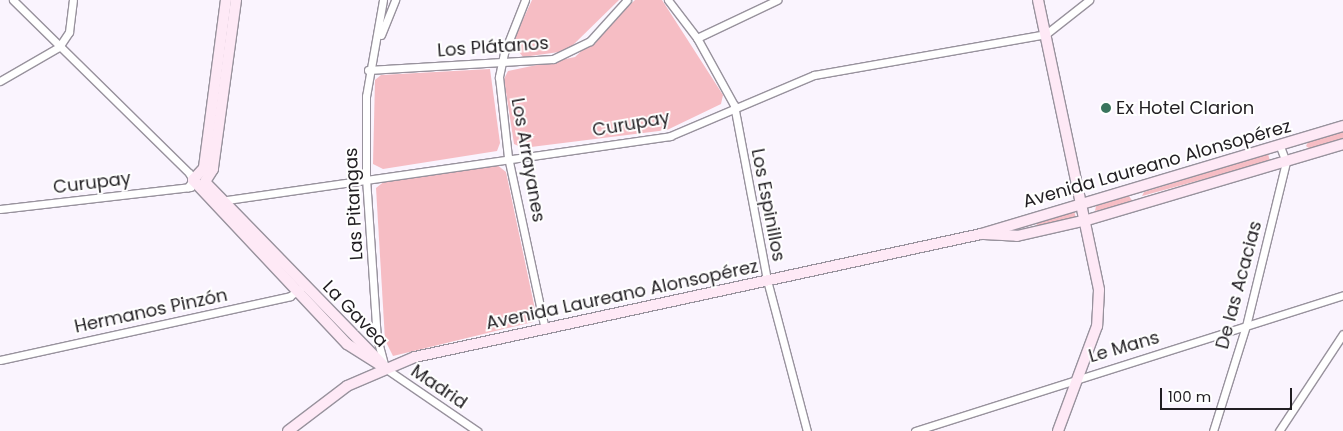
<!DOCTYPE html>
<html>
<head>
<meta charset="utf-8">
<style>
  body { margin:0 }
  #map { position:relative; width:1343px; height:431px; overflow:hidden; background:#faf4fe; font-family:Poppins,sans-serif }
  div>[style] { position:absolute }
  .green>* { inset:0; background:#f6bdc4 }
  .roads { filter:drop-shadow(1px 0 #98929d) drop-shadow(-1px 0 #98929d) drop-shadow(0 1px #98929d) drop-shadow(0 -1px #98929d) }
  .street>* { height:7px; margin:-3.5px; padding:0 3.5px; transform-origin:3.5px; border-radius:3.5px; background:#fff }
  .secondary>* { height:10px; margin:-5px; padding:0 5px; transform-origin:5px; border-radius:5px; background:#fee9f6 }
  .dots>* { width:14px; height:14px; translate:-50% -50%; box-sizing:border-box; border:2px solid #fff; border-radius:50% }
  span { translate:-50% -50%; white-space:nowrap; text-align:center; line-height:1.15; -webkit-text-stroke:4px #fff; paint-order:stroke }
  .street-label { font-size:18px; color:#211e22 }
  .poi-label { font-size:18px; color:#211e22 }
  .left { translate:0 -50%; text-align:left }
  .scale { position:absolute; left:1160px; top:388px; width:132px; height:22px; box-sizing:border-box; border:2px solid #211e22; border-top:0; padding-left:6px; font-size:15px; line-height:18px; white-space:nowrap; color:#211e22; -webkit-text-stroke:4px #fff; paint-order:stroke }
</style>
</head>
<body>
<div id="map">
  <div class="green">
    <i style="clip-path:polygon(532px 0,619px 0,572px 46px,559px 52px,523px 57px,512px 43px)"></i>
    <i style="clip-path:polygon(635px 0,662px 0,723px 95px,721px 104px,667px 130px,523px 148px,514px 144px,504px 79px,508px 71px,575px 57px)"></i>
    <i style="clip-path:polygon(490px 69px,500px 143px,497px 151px,383px 169px,373px 164px,375px 80px,381px 75px)"></i>
    <i style="clip-path:polygon(1343px 131px,1343px 139px,1310px 149px,1306px 146px,1308px 142px)"></i>
    <i style="clip-path:polygon(1268px 154px,1270px 161px,1142px 196px,1144px 192px)"></i>
    <i style="clip-path:polygon(496px 164px,506px 172px,536px 314px,533px 322px,393px 356px,385px 340px,376px 188px,386px 180px)"></i>
    <i style="clip-path:polygon(1129px 196px,1133px 202px,1095px 211px,1096px 206px)"></i>
    <i style="clip-path:polygon(1074px 211px,1076px 218px,1038px 228px,1035px 220px)"></i>
  </div>
  <div class="roads">
    <div class="street">
      <i style="left:13px;top:0;width:247px;rotate:44.5deg"></i>
      <i style="left:189px;top:173px;width:8px;rotate:60deg"></i>
      <i style="left:193px;top:180px;width:9px;rotate:126deg"></i>
      <i style="left:383px;top:0;width:97px;rotate:100deg"></i>
      <i style="left:366px;top:96px;width:82px;rotate:90deg"></i>
      <i style="left:366px;top:178px;width:160px;rotate:86.1deg"></i>
      <i style="left:377px;top:338px;width:31px;rotate:75deg"></i>
      <i style="left:385px;top:368px;width:112px;rotate:34.4deg"></i>
      <i style="left:525px;top:0;width:57px;rotate:111.6deg"></i>
      <i style="left:504px;top:53px;width:25px;rotate:102deg"></i>
      <i style="left:499px;top:77px;width:81px;rotate:83.6deg"></i>
      <i style="left:508px;top:157px;width:176px;rotate:77.9deg"></i>
      <i style="left:668px;top:0;width:48px;rotate:52.7deg"></i>
      <i style="left:697px;top:38px;width:77px;rotate:61.1deg"></i>
      <i style="left:734px;top:105px;width:178px;rotate:79.3deg"></i>
      <i style="left:767px;top:280px;width:156px;rotate:75.2deg"></i>
      <i style="left:381px;top:35px;width:38px;rotate:-68deg"></i>
      <i style="left:697px;top:38px;width:89px;rotate:-25.4deg"></i>
      <i style="left:368px;top:70px;width:185px;rotate:-3.4deg"></i>
      <i style="left:553px;top:59px;width:41px;rotate:-25.9deg"></i>
      <i style="left:590px;top:41px;width:55px;rotate:-47.9deg"></i>
      <i style="left:0;top:81px;width:68px;rotate:-30deg"></i>
      <i style="left:59px;top:47px;width:18px;rotate:-56deg"></i>
      <i style="left:69px;top:32px;width:32px;rotate:-83deg"></i>
      <i style="left:220px;top:201px;width:455px;rotate:-8.2deg"></i>
      <i style="left:670px;top:136px;width:156px;rotate:-23deg"></i>
      <i style="left:814px;top:75px;width:236px;rotate:-10deg"></i>
      <i style="left:1046px;top:34px;width:55px;rotate:-38.3deg"></i>
      <i style="left:0;top:209px;width:192px;rotate:-6.6deg"></i>
      <i style="left:0;top:360px;width:297px;rotate:-12.4deg"></i>
      <i style="left:290px;top:296px;width:12px;rotate:-35deg"></i>
      <i style="left:915px;top:431px;width:449px;rotate:-17.6deg"></i>
      <i style="left:1213px;top:431px;width:110px;rotate:-72.6deg"></i>
      <i style="left:1246px;top:326px;width:169px;rotate:-76.3deg"></i>
      <i style="left:1286px;top:162px;width:17px;rotate:-111deg"></i>
      <i style="left:1279px;top:431px;width:116px;rotate:-56.6deg"></i>
    </div>
    <div class="secondary">
      <i style="left:226px;top:0;width:169px;rotate:97.5deg"></i>
      <i style="left:204px;top:168px;width:16px;rotate:133deg"></i>
      <i style="left:193px;top:180px;width:225px;rotate:46.8deg"></i>
      <i style="left:347px;top:344px;width:45px;rotate:32.3deg"></i>
      <i style="left:236px;top:0;width:171px;rotate:97.8deg"></i>
      <i style="left:213px;top:169px;width:15px;rotate:122deg"></i>
      <i style="left:205px;top:182px;width:255px;rotate:45.8deg"></i>
      <i style="left:1038px;top:0;width:296px;rotate:78.1deg"></i>
      <i style="left:1099px;top:290px;width:36px;rotate:93deg"></i>
      <i style="left:1097px;top:326px;width:112px;rotate:110.4deg"></i>
      <i style="left:984px;top:234px;width:33px;rotate:3deg"></i>
      <i style="left:1017px;top:236px;width:72px;rotate:-12.9deg"></i>
      <i style="left:1087px;top:220px;width:267px;rotate:-16.5deg"></i>
      <i style="left:288px;top:431px;width:74px;rotate:-37.3deg"></i>
      <i style="left:347px;top:386px;width:74px;rotate:-23.1deg"></i>
      <i style="left:415px;top:357px;width:579px;rotate:-12.26deg"></i>
      <i style="left:981px;top:234px;width:378px;rotate:-16.6deg"></i>
    </div>
  </div>
  <div class="dots">
    <i style="left:1106px;top:108px;background:#39745d"></i>
  </div>
  <div class="street-label">
    <span style="left:493px;top:47px;rotate:-4deg">Los Plátanos</span>
    <span style="left:631px;top:124px;rotate:-10deg">Curupay</span>
    <span style="left:528px;top:160px;rotate:80deg">Los Arrayanes</span>
    <span style="left:1157px;top:164px;rotate:-16deg">Avenida Laureano Alonsopérez</span>
    <span style="left:92px;top:183px;rotate:-7deg">Curupay</span>
    <span style="left:354px;top:204px;rotate:-93deg">Las Pitangas</span>
    <span style="left:768px;top:205px;rotate:79deg">Los Espinillos</span>
    <span style="left:1239px;top:285px;rotate:-75deg">De las Acacias</span>
    <span style="left:622px;top:295px;rotate:-12deg">Avenida Laureano Alonsopérez</span>
    <span style="left:151px;top:311px;rotate:-12deg">Hermanos Pinzón</span>
    <span style="left:355px;top:314px;rotate:46deg">La Gavea</span>
    <span style="left:1124px;top:347px;rotate:-16deg">Le Mans</span>
    <span style="left:439px;top:387px;rotate:34deg">Madrid</span>
  </div>
  <div class="poi-label">
    <span class="left" style="left:1116px;top:108px">Ex Hotel Clarion</span>
  </div>
  <div class="scale">100 m</div>
</div>
</body>
</html>
